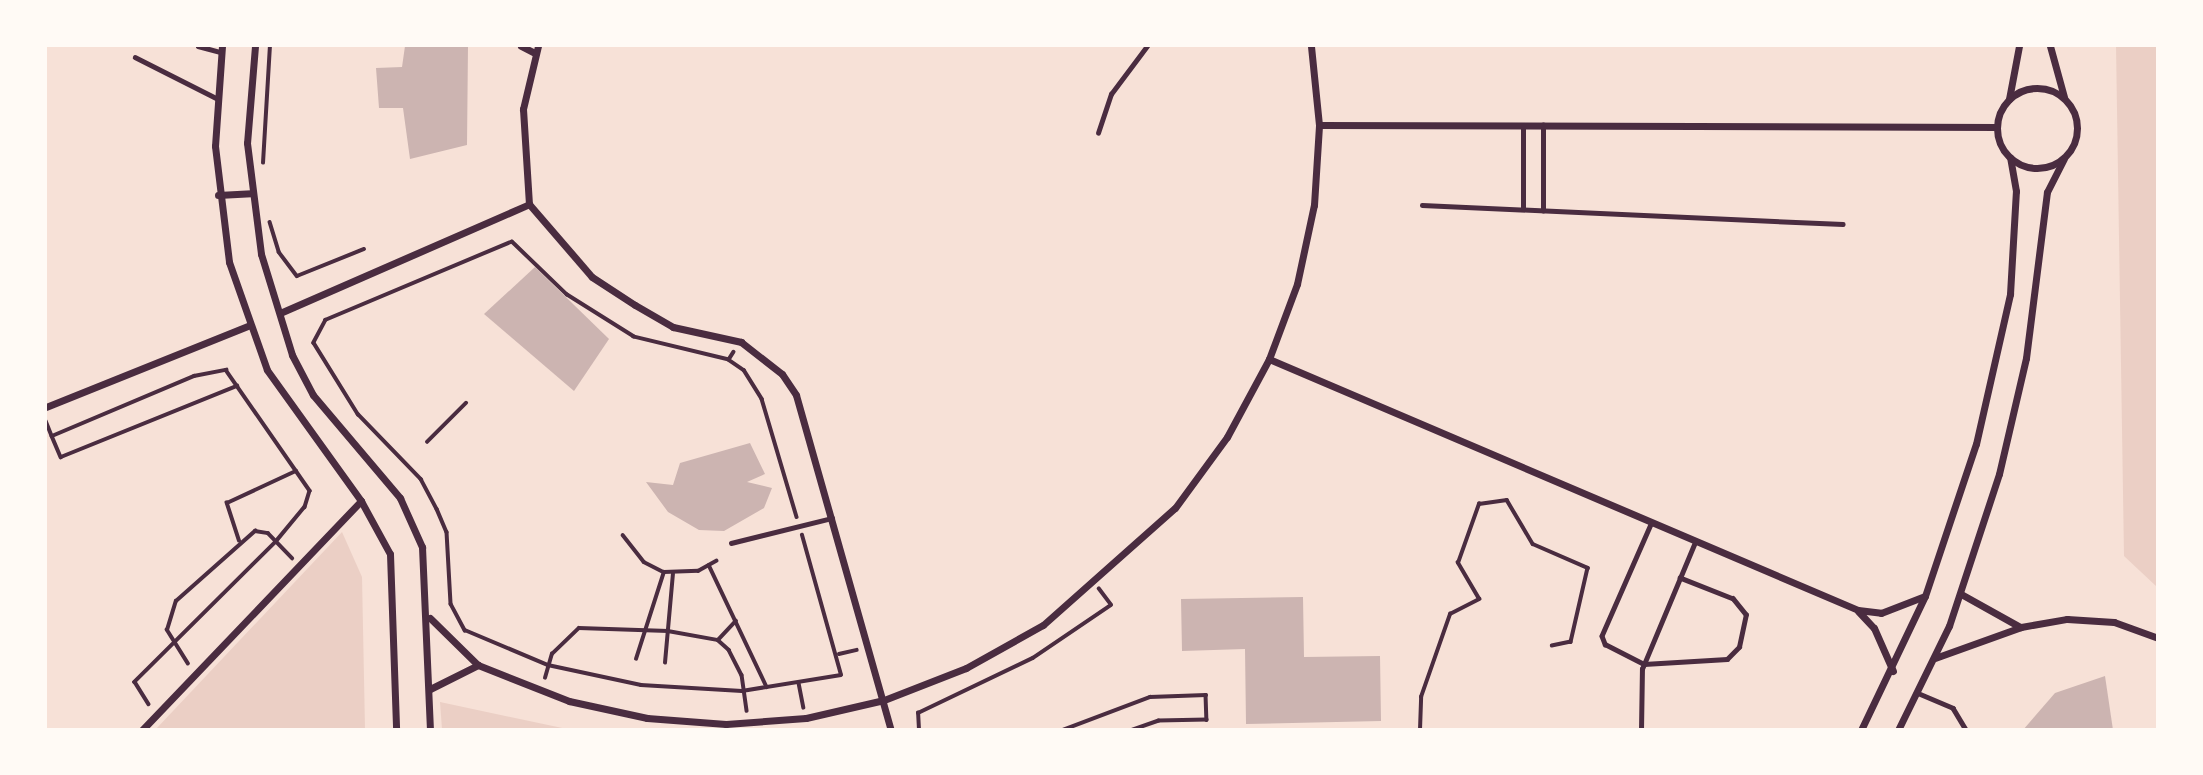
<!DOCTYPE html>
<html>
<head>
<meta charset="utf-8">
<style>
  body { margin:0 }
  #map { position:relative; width:2203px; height:775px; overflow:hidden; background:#f7e1d7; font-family:Arial,sans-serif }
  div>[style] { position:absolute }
  .green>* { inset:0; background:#ebcfc5 }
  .building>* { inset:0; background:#ccb4b1 }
  .path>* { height:3.5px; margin:-1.75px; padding:0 1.75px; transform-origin:1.75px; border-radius:1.75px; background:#4a2c40 }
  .service>* { height:4.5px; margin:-2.25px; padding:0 2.25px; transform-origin:2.25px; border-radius:2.25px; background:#4a2c40 }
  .minor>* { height:7px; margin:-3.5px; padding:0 3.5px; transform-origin:3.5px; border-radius:3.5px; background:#4a2c40 }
  .minor>.ring { margin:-3.5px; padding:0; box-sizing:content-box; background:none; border:7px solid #4a2c40; border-radius:50% }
  span { translate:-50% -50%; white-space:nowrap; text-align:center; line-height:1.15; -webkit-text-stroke:5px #fffaf5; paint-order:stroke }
  .frame { position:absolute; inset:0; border:47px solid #fffaf5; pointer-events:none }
</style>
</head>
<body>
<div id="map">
  <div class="green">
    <i style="clip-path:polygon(2116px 46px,2157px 46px,2157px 587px,2124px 556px)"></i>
    <i style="clip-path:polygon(342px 532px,362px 577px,365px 729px,156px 729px)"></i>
    <i style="clip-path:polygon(440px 702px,567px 729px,442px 729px)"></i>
  </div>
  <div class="building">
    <i style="clip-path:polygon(405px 46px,468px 46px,467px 145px,410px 159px,403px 108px,379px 108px,376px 68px,402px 67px)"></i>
    <i style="clip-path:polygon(535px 267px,609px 339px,574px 391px,484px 314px)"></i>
    <i style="clip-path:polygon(750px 443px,765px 474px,747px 482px,772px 488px,764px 508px,724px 531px,699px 530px,668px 512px,646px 482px,673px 485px,680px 463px)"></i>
    <i style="clip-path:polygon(1303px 597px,1304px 657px,1380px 656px,1381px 721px,1246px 724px,1245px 649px,1182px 651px,1181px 599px)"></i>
    <i style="clip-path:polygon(2105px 676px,2113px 730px,2023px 730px,2055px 693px)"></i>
  </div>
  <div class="path">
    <i style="left:263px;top:163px;width:117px;rotate:-86.6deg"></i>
    <i style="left:270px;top:222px;width:31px;rotate:73deg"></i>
    <i style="left:279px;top:252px;width:30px;rotate:53deg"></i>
    <i style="left:297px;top:276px;width:72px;rotate:-21.9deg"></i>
    <i style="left:734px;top:352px;width:9px;rotate:122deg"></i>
    <i style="left:729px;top:360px;width:18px;rotate:34deg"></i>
    <i style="left:744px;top:370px;width:34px;rotate:58deg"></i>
    <i style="left:762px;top:399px;width:123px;rotate:73.5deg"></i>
    <i style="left:729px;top:360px;width:98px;rotate:-166.4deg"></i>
    <i style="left:634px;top:337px;width:79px;rotate:-147.9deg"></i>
    <i style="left:567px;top:295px;width:76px;rotate:-136.1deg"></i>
    <i style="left:512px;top:242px;width:202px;rotate:157.2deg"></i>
    <i style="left:326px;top:320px;width:26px;rotate:118deg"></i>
    <i style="left:314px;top:343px;width:84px;rotate:58.2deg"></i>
    <i style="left:358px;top:414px;width:91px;rotate:45.9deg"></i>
    <i style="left:421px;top:479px;width:34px;rotate:62deg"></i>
    <i style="left:437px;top:509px;width:25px;rotate:67deg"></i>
    <i style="left:447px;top:532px;width:72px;rotate:86.8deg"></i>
    <i style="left:451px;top:604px;width:30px;rotate:62deg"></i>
    <i style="left:465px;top:630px;width:90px;rotate:22.9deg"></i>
    <i style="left:548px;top:665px;width:95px;rotate:12.1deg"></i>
    <i style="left:641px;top:685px;width:101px;rotate:3.4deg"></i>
    <i style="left:742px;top:691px;width:100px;rotate:-9.2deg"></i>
    <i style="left:841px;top:675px;width:145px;rotate:-105.6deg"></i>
    <i style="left:46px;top:421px;width:16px;rotate:68deg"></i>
    <i style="left:52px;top:436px;width:154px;rotate:-22.9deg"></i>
    <i style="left:194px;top:376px;width:33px;rotate:-11deg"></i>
    <i style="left:226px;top:370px;width:147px;rotate:55.2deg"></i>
    <i style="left:310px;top:491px;width:17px;rotate:107deg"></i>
    <i style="left:305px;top:507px;width:45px;rotate:129.6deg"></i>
    <i style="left:276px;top:542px;width:199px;rotate:135.2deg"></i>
    <i style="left:135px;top:682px;width:26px;rotate:58deg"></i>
    <i style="left:52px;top:436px;width:23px;rotate:67deg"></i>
    <i style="left:61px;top:457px;width:190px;rotate:-22deg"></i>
    <i style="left:427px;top:442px;width:55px;rotate:-45deg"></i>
    <i style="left:623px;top:535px;width:34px;rotate:52deg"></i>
    <i style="left:644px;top:562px;width:22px;rotate:27deg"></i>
    <i style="left:664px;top:572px;width:34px;rotate:-2deg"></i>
    <i style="left:698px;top:571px;width:21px;rotate:-29deg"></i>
    <i style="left:239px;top:541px;width:40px;rotate:-108deg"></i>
    <i style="left:227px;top:503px;width:76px;rotate:-24.9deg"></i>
    <i style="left:709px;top:565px;width:135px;rotate:64.6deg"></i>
    <i style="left:718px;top:640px;width:26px;rotate:-47deg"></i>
    <i style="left:839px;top:654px;width:18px;rotate:-13deg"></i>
    <i style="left:636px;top:659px;width:91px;rotate:-72.2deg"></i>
    <i style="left:665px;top:663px;width:89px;rotate:-84.9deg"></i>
    <i style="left:188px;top:664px;width:40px;rotate:-122deg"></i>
    <i style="left:167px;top:630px;width:30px;rotate:-73deg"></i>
    <i style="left:176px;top:601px;width:106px;rotate:-41.5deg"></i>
    <i style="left:255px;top:531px;width:13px;rotate:9deg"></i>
    <i style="left:268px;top:533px;width:35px;rotate:46deg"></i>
    <i style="left:545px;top:678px;width:25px;rotate:-74deg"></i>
    <i style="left:552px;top:654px;width:37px;rotate:-44deg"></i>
    <i style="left:579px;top:628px;width:89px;rotate:1.9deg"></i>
    <i style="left:668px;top:631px;width:51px;rotate:10.2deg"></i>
    <i style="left:718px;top:640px;width:15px;rotate:42deg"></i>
    <i style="left:729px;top:650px;width:28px;rotate:63deg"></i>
    <i style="left:742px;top:675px;width:36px;rotate:82deg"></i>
    <i style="left:799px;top:683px;width:25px;rotate:79deg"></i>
    <i style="left:919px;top:730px;width:17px;rotate:-93deg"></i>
    <i style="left:918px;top:713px;width:127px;rotate:-25.6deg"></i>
    <i style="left:1033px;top:658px;width:94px;rotate:-34.2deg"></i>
    <i style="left:1111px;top:605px;width:20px;rotate:-127deg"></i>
    <i style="left:1063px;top:730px;width:93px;rotate:-20.8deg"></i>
    <i style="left:1150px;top:697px;width:56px;rotate:-2deg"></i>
    <i style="left:1206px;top:695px;width:25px;rotate:88deg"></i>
    <i style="left:1207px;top:720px;width:48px;rotate:178.8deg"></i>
    <i style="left:1159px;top:721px;width:28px;rotate:161deg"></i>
    <i style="left:1420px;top:730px;width:33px;rotate:-88deg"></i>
    <i style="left:1421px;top:697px;width:88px;rotate:-70.7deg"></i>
    <i style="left:1450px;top:614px;width:33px;rotate:-27deg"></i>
    <i style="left:1479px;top:599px;width:42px;rotate:-120.3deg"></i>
    <i style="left:1458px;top:563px;width:63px;rotate:-70.4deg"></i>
    <i style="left:1479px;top:504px;width:28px;rotate:-8deg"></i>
    <i style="left:1507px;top:500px;width:51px;rotate:59.4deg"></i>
    <i style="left:1533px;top:544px;width:60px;rotate:23.6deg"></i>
    <i style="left:1588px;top:568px;width:76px;rotate:102.9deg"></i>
    <i style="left:1571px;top:642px;width:19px;rotate:168deg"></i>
  </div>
  <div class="service">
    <i style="left:198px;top:46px;width:24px;rotate:15deg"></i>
    <i style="left:135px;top:57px;width:91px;rotate:26.8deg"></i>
    <i style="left:1098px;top:133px;width:41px;rotate:-71.6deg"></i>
    <i style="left:1111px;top:94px;width:60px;rotate:-53.1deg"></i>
    <i style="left:1422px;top:205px;width:421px;rotate:2.6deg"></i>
    <i style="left:1523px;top:209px;width:83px;rotate:-90deg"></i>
    <i style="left:1543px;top:211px;width:86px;rotate:-90deg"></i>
    <i style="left:1652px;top:522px;width:124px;rotate:113.7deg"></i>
    <i style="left:1602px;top:636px;width:9px;rotate:69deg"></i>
    <i style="left:1605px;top:644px;width:44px;rotate:27.1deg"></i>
    <i style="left:1644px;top:664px;width:83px;rotate:-3.4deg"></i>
    <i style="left:1727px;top:659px;width:17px;rotate:-45deg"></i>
    <i style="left:1739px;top:647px;width:33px;rotate:-78deg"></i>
    <i style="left:1746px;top:615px;width:21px;rotate:-129deg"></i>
    <i style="left:1733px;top:599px;width:57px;rotate:-158.4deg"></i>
    <i style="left:731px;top:543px;width:104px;rotate:-13.9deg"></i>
    <i style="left:1918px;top:693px;width:38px;rotate:23deg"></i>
    <i style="left:1953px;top:708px;width:26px;rotate:59deg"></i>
    <i style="left:1641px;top:730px;width:61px;rotate:-89.1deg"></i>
    <i style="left:1642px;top:669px;width:138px;rotate:-67.3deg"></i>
  </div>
  <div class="minor">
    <i style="left:222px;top:46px;width:100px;rotate:94deg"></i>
    <i style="left:215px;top:146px;width:117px;rotate:83.1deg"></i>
    <i style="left:229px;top:262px;width:114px;rotate:70.6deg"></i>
    <i style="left:267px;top:370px;width:161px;rotate:54.3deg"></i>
    <i style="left:361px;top:501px;width:60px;rotate:61.3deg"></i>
    <i style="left:390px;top:554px;width:176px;rotate:88deg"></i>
    <i style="left:255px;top:46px;width:97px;rotate:94.7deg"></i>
    <i style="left:247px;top:143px;width:112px;rotate:82.8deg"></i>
    <i style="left:261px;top:254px;width:106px;rotate:72.9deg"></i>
    <i style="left:292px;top:355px;width:45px;rotate:62.3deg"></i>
    <i style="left:313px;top:395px;width:135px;rotate:49.8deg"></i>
    <i style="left:400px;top:498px;width:54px;rotate:65.8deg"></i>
    <i style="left:422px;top:547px;width:183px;rotate:87.5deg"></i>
    <i style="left:521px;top:46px;width:13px;rotate:27deg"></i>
    <i style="left:538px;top:46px;width:65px;rotate:103.4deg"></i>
    <i style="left:523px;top:109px;width:95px;rotate:86.4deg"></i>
    <i style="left:529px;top:204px;width:96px;rotate:49.2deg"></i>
    <i style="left:592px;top:277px;width:51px;rotate:33.1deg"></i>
    <i style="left:635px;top:305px;width:44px;rotate:30.1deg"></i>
    <i style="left:673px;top:327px;width:70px;rotate:12.4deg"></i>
    <i style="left:741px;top:342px;width:52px;rotate:38deg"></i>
    <i style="left:782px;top:374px;width:25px;rotate:56deg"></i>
    <i style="left:796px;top:395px;width:348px;rotate:74.2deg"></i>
    <i style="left:2050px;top:46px;width:53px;rotate:74.6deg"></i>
    <i class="ring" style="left:1997px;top:88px;width:73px;height:73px"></i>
    <i style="left:2009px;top:99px;width:54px;rotate:-79.3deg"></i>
    <i style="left:1319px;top:125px;width:678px;rotate:0.17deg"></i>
    <i style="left:218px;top:195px;width:33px;rotate:-3deg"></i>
    <i style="left:280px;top:313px;width:272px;rotate:-23.6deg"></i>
    <i style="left:1269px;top:359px;width:640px;rotate:23.08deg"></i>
    <i style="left:1858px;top:610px;width:23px;rotate:7deg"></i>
    <i style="left:1881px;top:613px;width:47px;rotate:-21.1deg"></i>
    <i style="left:46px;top:407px;width:218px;rotate:-21.9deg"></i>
    <i style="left:1961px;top:594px;width:68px;rotate:29.2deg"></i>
    <i style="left:1858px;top:611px;width:23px;rotate:47deg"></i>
    <i style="left:1874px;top:628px;width:47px;rotate:66.2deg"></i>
    <i style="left:430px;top:618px;width:67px;rotate:44.4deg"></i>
    <i style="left:478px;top:665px;width:98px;rotate:21.6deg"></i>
    <i style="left:569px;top:701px;width:80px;rotate:12.3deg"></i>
    <i style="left:647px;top:718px;width:79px;rotate:4.3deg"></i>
    <i style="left:726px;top:724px;width:80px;rotate:-4.3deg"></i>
    <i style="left:806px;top:718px;width:80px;rotate:-13deg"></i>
    <i style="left:884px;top:700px;width:88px;rotate:-21.3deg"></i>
    <i style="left:966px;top:668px;width:88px;rotate:-29.2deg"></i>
    <i style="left:1043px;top:625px;width:176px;rotate:-41.6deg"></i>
    <i style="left:1175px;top:508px;width:88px;rotate:-53.8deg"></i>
    <i style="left:1227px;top:437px;width:89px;rotate:-61.7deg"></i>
    <i style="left:1269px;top:359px;width:80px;rotate:-69.5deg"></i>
    <i style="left:1297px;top:284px;width:81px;rotate:-77.9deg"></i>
    <i style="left:1314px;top:205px;width:80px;rotate:-86.4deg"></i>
    <i style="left:1319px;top:125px;width:79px;rotate:-95.8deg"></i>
    <i style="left:1935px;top:658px;width:91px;rotate:-19.8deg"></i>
    <i style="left:2021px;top:627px;width:47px;rotate:-9.9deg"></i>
    <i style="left:2067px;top:619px;width:47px;rotate:3.7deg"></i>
    <i style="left:2114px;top:622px;width:47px;rotate:20deg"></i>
    <i style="left:430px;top:689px;width:54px;rotate:-26.6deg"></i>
    <i style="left:142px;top:730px;width:317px;rotate:-46.3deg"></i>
    <i style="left:1861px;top:730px;width:148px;rotate:-64.5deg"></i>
    <i style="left:1925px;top:596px;width:160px;rotate:-71.5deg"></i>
    <i style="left:1976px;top:444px;width:154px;rotate:-77.2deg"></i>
    <i style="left:2010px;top:294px;width:103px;rotate:-86.7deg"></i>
    <i style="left:2016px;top:191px;width:34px;rotate:-100deg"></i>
    <i style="left:1898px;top:730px;width:116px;rotate:-63.9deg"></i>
    <i style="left:1949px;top:626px;width:160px;rotate:-71.8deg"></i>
    <i style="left:1999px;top:474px;width:119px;rotate:-76.9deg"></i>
    <i style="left:2026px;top:358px;width:167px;rotate:-82.8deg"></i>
    <i style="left:2047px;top:192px;width:37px;rotate:-63deg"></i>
  </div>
  <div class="frame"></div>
</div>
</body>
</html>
